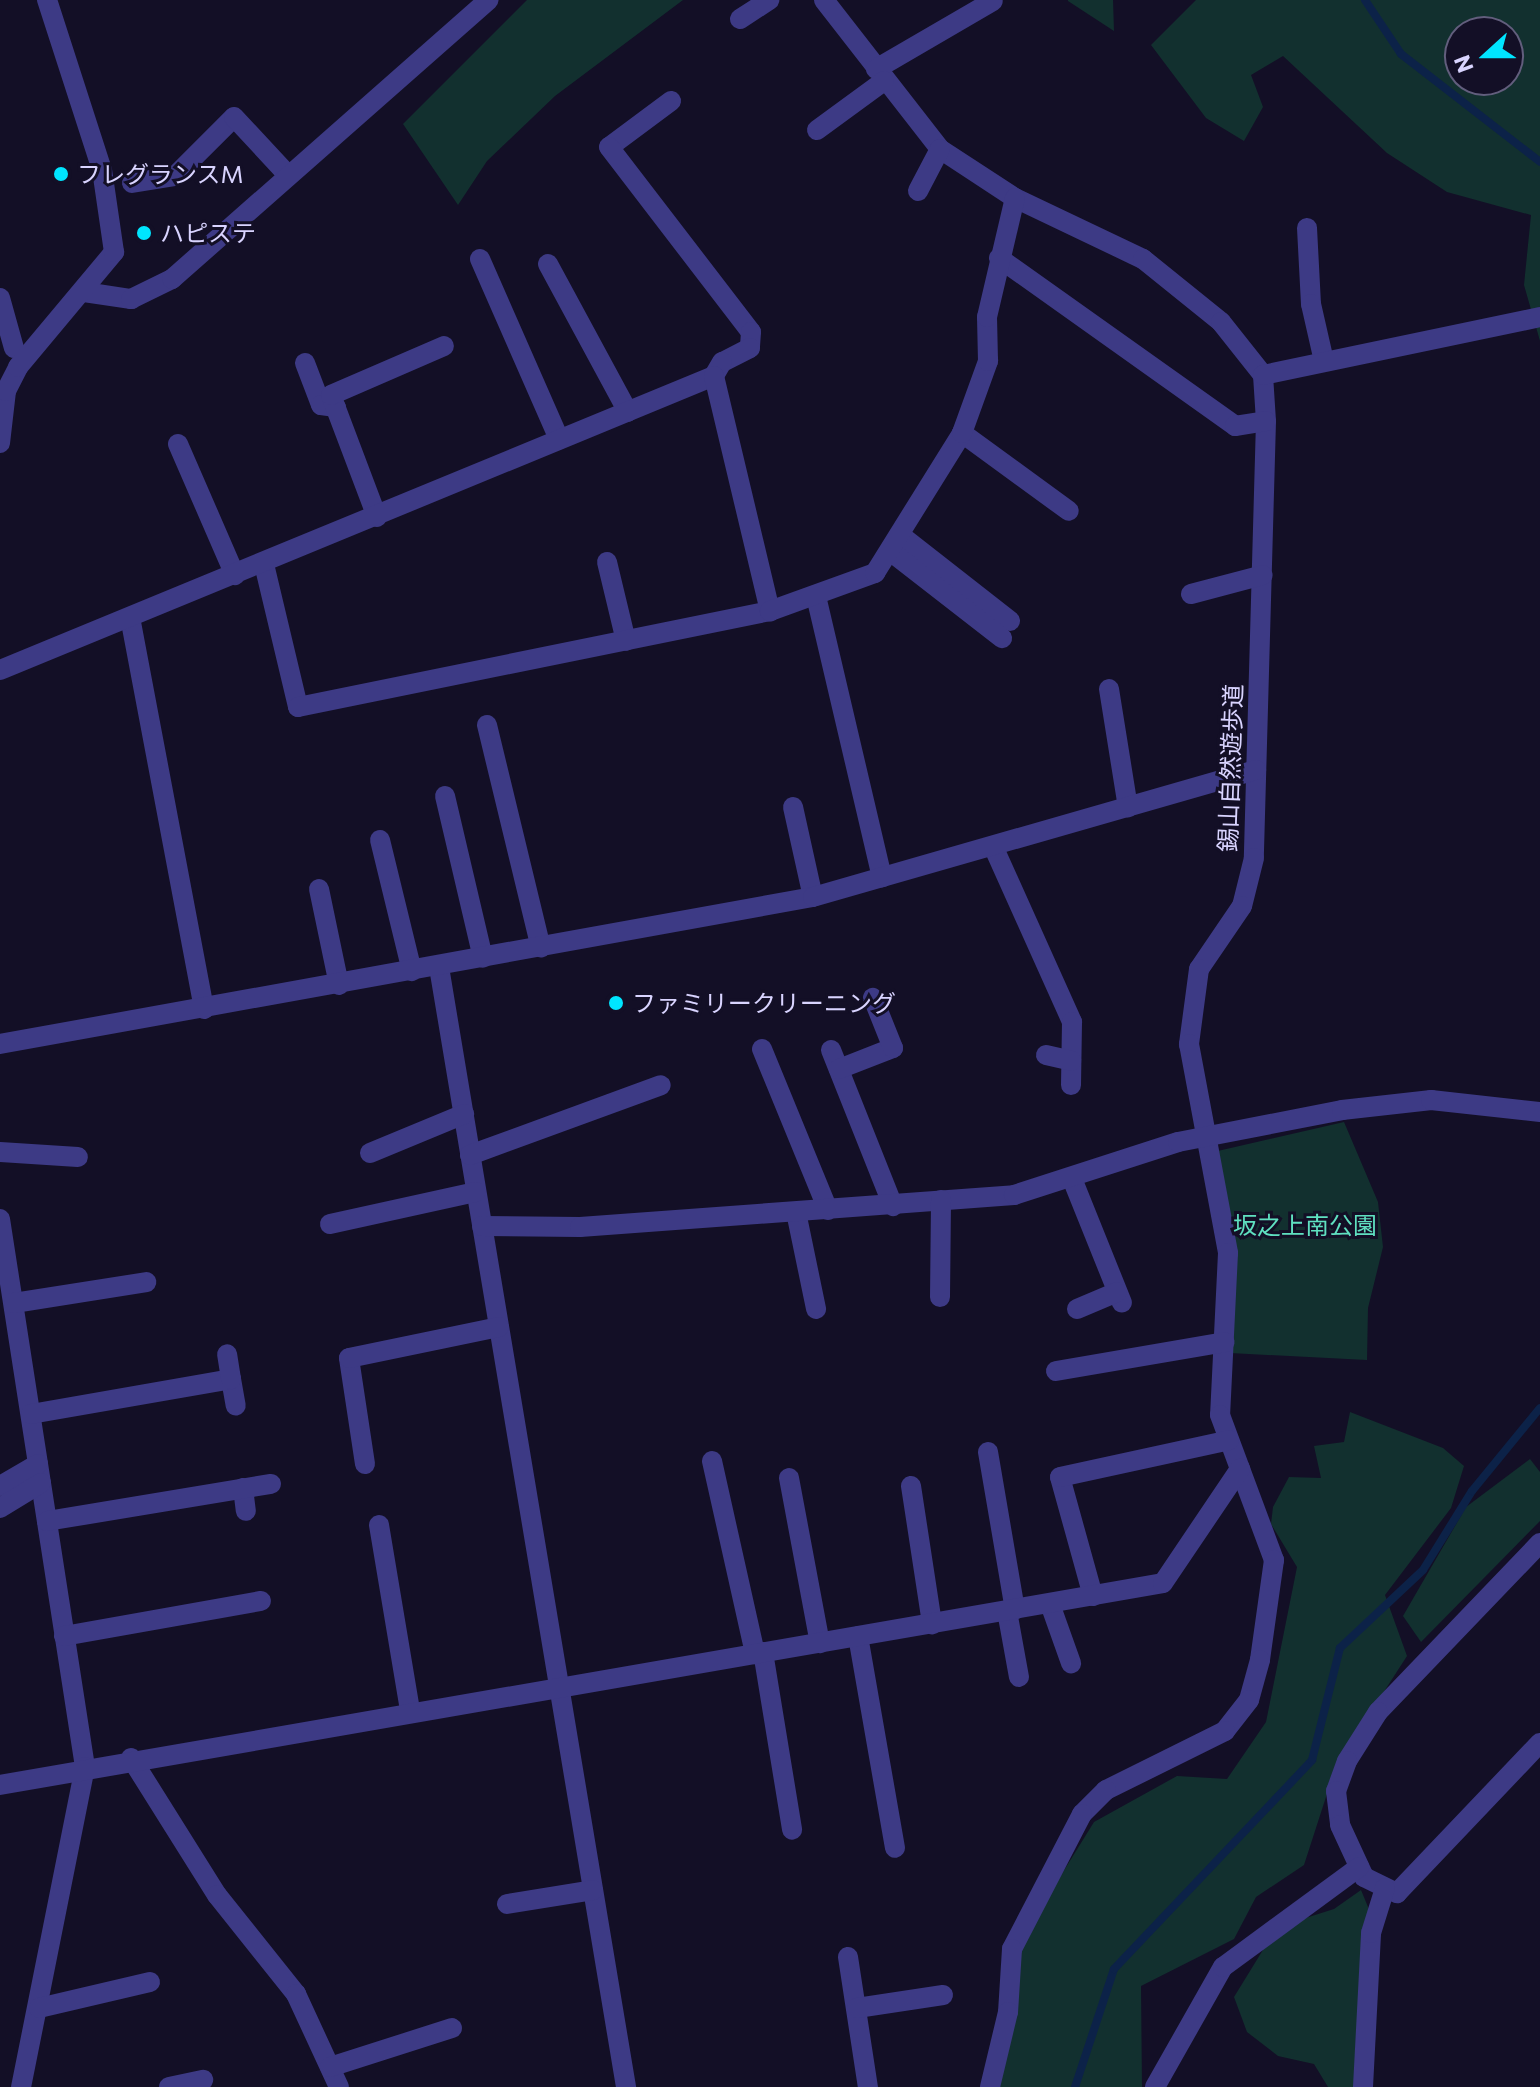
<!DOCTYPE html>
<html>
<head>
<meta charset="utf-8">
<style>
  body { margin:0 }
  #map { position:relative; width:1540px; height:2087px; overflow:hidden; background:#130f26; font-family:Commissioner,"Noto Sans JP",sans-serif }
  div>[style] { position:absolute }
  .green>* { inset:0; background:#12302f }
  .stream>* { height:8px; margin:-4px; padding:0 4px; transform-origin:4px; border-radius:4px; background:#0c2248 }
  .minor>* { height:20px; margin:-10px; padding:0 10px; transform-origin:10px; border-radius:10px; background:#3d3a85 }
  .dots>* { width:22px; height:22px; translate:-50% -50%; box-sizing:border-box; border:4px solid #130f26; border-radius:50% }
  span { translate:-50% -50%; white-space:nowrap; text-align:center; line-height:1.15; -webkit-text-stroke:6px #130f26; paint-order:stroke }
  .poi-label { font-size:24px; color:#d9d4ff }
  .left { translate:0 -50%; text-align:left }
  .street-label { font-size:24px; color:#d9d4ff }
  .park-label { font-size:24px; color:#5fe0c0 }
  .north { position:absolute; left:1444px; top:16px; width:80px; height:80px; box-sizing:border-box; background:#130f26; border:2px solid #625e7d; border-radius:50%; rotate:249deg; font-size:22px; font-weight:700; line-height:32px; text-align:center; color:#d9d4ff }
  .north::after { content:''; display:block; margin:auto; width:28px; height:36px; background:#00e5ff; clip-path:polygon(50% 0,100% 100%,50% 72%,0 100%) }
</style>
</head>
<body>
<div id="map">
  <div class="green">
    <i style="clip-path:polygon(527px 0,683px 0,555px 96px,487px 161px,458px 205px,403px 124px)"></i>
    <i style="clip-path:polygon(1068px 0,1113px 0,1114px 31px,1068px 1px)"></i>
    <i style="clip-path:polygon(evenodd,1196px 0,1540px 0,1540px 341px,1524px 285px,1531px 215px,1447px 192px,1387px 153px,1283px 56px,1251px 75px,1263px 107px,1244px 141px,1206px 118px,1151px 45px,1196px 0,1460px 32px,1508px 32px,1508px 80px,1460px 80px,1460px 32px)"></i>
    <i style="clip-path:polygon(1344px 1122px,1378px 1202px,1383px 1247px,1368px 1308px,1367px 1360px,1230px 1353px,1209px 1153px)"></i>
    <i style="clip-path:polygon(1350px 1412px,1443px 1448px,1464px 1466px,1451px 1508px,1385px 1595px,1407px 1656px,1336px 1766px,1304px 1865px,1256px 1897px,1234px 1939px,1141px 1986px,1142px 2087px,996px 2087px,1014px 1951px,1094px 1822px,1177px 1776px,1227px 1779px,1266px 1722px,1297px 1567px,1271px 1524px,1273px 1507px,1289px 1477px,1321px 1478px,1314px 1446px,1344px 1442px)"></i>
    <i style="clip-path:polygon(1530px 1459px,1540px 1472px,1540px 1521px,1421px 1642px,1403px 1616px,1466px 1507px)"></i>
    <i style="clip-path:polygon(1361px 1890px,1378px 1931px,1363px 2087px,1328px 2087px,1314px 2064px,1278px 2056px,1247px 2032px,1234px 1997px,1266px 1945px,1293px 1922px,1334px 1909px)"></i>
  </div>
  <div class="stream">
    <i style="left:1365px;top:0;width:65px;rotate:56.3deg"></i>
    <i style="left:1401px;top:54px;width:176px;rotate:37.8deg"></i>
    <i style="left:1075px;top:2087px;width:124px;rotate:-71.7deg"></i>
    <i style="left:1114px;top:1969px;width:288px;rotate:-46.5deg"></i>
    <i style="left:1312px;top:1760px;width:115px;rotate:-76deg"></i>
    <i style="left:1340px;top:1648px;width:114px;rotate:-43.2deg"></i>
    <i style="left:1423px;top:1570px;width:93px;rotate:-58.2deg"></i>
    <i style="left:1472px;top:1491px;width:107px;rotate:-50.7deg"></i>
  </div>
  <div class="minor">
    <i style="left:824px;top:0;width:189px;rotate:52.1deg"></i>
    <i style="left:940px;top:149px;width:90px;rotate:33.2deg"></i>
    <i style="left:1015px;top:198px;width:142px;rotate:25.5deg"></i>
    <i style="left:1143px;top:259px;width:100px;rotate:38.9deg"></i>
    <i style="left:1221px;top:322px;width:68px;rotate:51.6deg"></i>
    <i style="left:1263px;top:375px;width:46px;rotate:86.3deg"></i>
    <i style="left:1266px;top:421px;width:437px;rotate:91.6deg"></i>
    <i style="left:1254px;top:858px;width:49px;rotate:104deg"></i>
    <i style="left:1242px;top:906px;width:76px;rotate:124.3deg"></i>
    <i style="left:1199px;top:969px;width:76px;rotate:97.6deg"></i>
    <i style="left:1189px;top:1044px;width:213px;rotate:79.4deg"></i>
    <i style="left:1228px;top:1253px;width:162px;rotate:92.8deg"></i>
    <i style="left:1220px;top:1415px;width:155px;rotate:69.6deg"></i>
    <i style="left:1274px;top:1560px;width:101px;rotate:98deg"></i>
    <i style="left:1260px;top:1660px;width:41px;rotate:105.4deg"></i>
    <i style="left:1249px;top:1700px;width:39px;rotate:128deg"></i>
    <i style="left:1225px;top:1731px;width:133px;rotate:153.6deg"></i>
    <i style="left:1106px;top:1790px;width:34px;rotate:135deg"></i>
    <i style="left:1082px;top:1814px;width:152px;rotate:117.4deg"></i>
    <i style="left:1012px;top:1949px;width:63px;rotate:93.6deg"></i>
    <i style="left:1008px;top:2012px;width:77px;rotate:103.5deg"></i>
    <i style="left:740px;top:19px;width:35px;rotate:-33deg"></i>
    <i style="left:876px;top:69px;width:135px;rotate:-30.2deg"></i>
    <i style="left:671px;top:101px;width:77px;rotate:143.4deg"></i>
    <i style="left:609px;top:147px;width:233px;rotate:52.5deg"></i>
    <i style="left:751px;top:332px;width:16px;rotate:94deg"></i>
    <i style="left:750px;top:348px;width:31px;rotate:153deg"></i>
    <i style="left:722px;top:362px;width:16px;rotate:120deg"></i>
    <i style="left:817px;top:130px;width:83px;rotate:-36.2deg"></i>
    <i style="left:132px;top:183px;width:44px;rotate:-9.2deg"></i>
    <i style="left:175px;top:176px;width:83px;rotate:-45deg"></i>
    <i style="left:234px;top:117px;width:78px;rotate:47.1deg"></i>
    <i style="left:918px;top:191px;width:47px;rotate:-62.4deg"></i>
    <i style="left:1307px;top:228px;width:76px;rotate:87deg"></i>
    <i style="left:1311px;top:304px;width:58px;rotate:77.2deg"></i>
    <i style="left:999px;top:258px;width:290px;rotate:35.4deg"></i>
    <i style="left:1235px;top:426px;width:31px;rotate:-9deg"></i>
    <i style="left:480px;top:259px;width:197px;rotate:66.3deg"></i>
    <i style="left:548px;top:264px;width:168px;rotate:61.6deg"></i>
    <i style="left:84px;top:292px;width:48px;rotate:8.5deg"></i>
    <i style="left:131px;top:299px;width:46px;rotate:-26deg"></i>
    <i style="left:172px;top:279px;width:422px;rotate:-41.4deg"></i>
    <i style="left:0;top:298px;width:52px;rotate:74.4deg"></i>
    <i style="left:305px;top:363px;width:45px;rotate:69.1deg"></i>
    <i style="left:321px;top:405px;width:15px;rotate:8deg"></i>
    <i style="left:1263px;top:375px;width:283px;rotate:-11.8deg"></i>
    <i style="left:962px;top:433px;width:132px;rotate:36.1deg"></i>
    <i style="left:0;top:443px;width:52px;rotate:-83.4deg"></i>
    <i style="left:6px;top:391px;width:27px;rotate:-63deg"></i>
    <i style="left:18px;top:367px;width:150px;rotate:-50.1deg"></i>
    <i style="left:114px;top:252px;width:83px;rotate:-98.3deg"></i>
    <i style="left:102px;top:170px;width:179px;rotate:-107.9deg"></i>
    <i style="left:178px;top:444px;width:143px;rotate:66.5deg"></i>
    <i style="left:377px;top:517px;width:130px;rotate:-110.7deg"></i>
    <i style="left:331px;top:395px;width:123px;rotate:-23.4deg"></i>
    <i style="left:903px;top:537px;width:136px;rotate:38.1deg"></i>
    <i style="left:894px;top:554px;width:137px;rotate:37.9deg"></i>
    <i style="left:607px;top:562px;width:81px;rotate:76.5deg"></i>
    <i style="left:264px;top:564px;width:147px;rotate:76.6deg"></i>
    <i style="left:298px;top:707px;width:482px;rotate:-11.5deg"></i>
    <i style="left:1191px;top:594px;width:74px;rotate:-14.8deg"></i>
    <i style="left:816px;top:596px;width:289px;rotate:76.8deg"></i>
    <i style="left:130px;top:617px;width:399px;rotate:79.3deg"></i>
    <i style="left:0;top:670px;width:772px;rotate:-22.38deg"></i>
    <i style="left:714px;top:376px;width:242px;rotate:76.6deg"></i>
    <i style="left:770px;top:611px;width:112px;rotate:-19.9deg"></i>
    <i style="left:875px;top:573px;width:165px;rotate:-58.1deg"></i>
    <i style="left:962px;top:433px;width:77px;rotate:-70.1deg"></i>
    <i style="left:988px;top:361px;width:44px;rotate:-91.3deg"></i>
    <i style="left:987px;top:317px;width:122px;rotate:-76.8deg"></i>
    <i style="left:1109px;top:689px;width:120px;rotate:80.9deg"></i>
    <i style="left:487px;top:725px;width:229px;rotate:76.4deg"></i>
    <i style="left:445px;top:796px;width:166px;rotate:76.8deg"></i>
    <i style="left:793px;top:807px;width:92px;rotate:77.5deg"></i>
    <i style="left:380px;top:840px;width:135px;rotate:76.3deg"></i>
    <i style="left:993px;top:846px;width:193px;rotate:65.8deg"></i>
    <i style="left:1072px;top:1022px;width:63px;rotate:90.9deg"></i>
    <i style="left:319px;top:889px;width:98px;rotate:78.2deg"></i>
    <i style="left:439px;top:967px;width:1136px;rotate:80.52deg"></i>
    <i style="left:0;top:1044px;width:826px;rotate:-10.25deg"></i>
    <i style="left:813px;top:897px;width:461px;rotate:-16deg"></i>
    <i style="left:762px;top:1049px;width:174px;rotate:67.7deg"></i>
    <i style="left:831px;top:1050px;width:168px;rotate:68.3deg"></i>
    <i style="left:1046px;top:1055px;width:26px;rotate:13deg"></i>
    <i style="left:839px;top:1069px;width:58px;rotate:-21.3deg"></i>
    <i style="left:893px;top:1048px;width:54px;rotate:-111.8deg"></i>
    <i style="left:0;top:1152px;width:78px;rotate:3.7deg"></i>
    <i style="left:370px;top:1153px;width:102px;rotate:-22.5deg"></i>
    <i style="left:470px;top:1155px;width:203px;rotate:-20.1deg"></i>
    <i style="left:1073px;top:1181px;width:131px;rotate:68.1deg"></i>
    <i style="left:796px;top:1212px;width:99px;rotate:78.3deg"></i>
    <i style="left:0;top:1219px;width:555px;rotate:81.18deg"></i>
    <i style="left:85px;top:1767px;width:326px;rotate:101.3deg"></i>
    <i style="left:330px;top:1224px;width:149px;rotate:-12.4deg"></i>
    <i style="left:482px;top:1226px;width:98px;rotate:0.6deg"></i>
    <i style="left:580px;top:1227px;width:435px;rotate:-4.2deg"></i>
    <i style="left:1014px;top:1195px;width:172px;rotate:-17.9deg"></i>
    <i style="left:1178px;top:1142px;width:167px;rotate:-11deg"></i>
    <i style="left:1342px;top:1110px;width:90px;rotate:-6.4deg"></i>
    <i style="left:1431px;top:1100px;width:110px;rotate:6.3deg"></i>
    <i style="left:940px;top:1297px;width:97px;rotate:-89.4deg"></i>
    <i style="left:14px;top:1303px;width:134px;rotate:-9deg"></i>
    <i style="left:1077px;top:1309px;width:43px;rotate:-23deg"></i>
    <i style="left:1056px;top:1371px;width:171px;rotate:-9.7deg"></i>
    <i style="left:231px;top:1379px;width:27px;rotate:80deg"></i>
    <i style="left:31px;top:1414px;width:203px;rotate:-9.9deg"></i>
    <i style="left:231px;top:1379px;width:25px;rotate:-99deg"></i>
    <i style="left:988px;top:1452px;width:160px;rotate:80.3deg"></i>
    <i style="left:712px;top:1461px;width:198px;rotate:77.4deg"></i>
    <i style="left:365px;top:1464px;width:107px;rotate:-98.6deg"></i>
    <i style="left:349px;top:1358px;width:153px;rotate:-11.7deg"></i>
    <i style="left:789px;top:1478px;width:168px;rotate:79.4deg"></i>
    <i style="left:0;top:1486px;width:44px;rotate:-30.1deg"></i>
    <i style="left:911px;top:1486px;width:140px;rotate:81.3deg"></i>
    <i style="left:243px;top:1488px;width:23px;rotate:83deg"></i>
    <i style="left:0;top:1508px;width:48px;rotate:-31.4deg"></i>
    <i style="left:47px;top:1521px;width:227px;rotate:-9.4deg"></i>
    <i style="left:379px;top:1525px;width:189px;rotate:80.5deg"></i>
    <i style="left:1540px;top:1543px;width:234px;rotate:133.8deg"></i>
    <i style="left:1378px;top:1712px;width:58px;rotate:122.3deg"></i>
    <i style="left:1347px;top:1761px;width:32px;rotate:110deg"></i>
    <i style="left:1336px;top:1791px;width:34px;rotate:83deg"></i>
    <i style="left:1340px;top:1825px;width:57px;rotate:65.2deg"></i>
    <i style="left:1364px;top:1877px;width:37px;rotate:26deg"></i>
    <i style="left:1397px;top:1893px;width:207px;rotate:-46.4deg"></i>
    <i style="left:1093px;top:1596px;width:123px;rotate:-105.5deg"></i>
    <i style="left:1060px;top:1477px;width:173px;rotate:-12.3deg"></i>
    <i style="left:1050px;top:1604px;width:63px;rotate:70.4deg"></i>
    <i style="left:1007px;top:1611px;width:67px;rotate:79.7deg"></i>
    <i style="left:64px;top:1636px;width:200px;rotate:-10.1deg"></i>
    <i style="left:858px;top:1636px;width:215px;rotate:80.1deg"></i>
    <i style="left:763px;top:1652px;width:180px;rotate:80.7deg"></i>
    <i style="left:131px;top:1758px;width:162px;rotate:57.9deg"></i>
    <i style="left:217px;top:1895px;width:127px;rotate:51.4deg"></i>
    <i style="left:296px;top:1994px;width:102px;rotate:65.2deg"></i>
    <i style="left:0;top:1785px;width:1180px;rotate:-9.85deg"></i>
    <i style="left:1163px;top:1583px;width:138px;rotate:-56deg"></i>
    <i style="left:507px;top:1904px;width:87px;rotate:-9.2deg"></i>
    <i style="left:848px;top:1957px;width:132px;rotate:81.3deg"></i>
    <i style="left:39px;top:2008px;width:114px;rotate:-13.2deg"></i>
    <i style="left:857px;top:2008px;width:87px;rotate:-8.6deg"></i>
    <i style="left:330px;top:2067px;width:128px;rotate:-17.7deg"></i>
    <i style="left:169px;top:2087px;width:35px;rotate:-12deg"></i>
    <i style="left:1155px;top:2087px;width:138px;rotate:-60.5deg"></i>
    <i style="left:1223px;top:1967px;width:169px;rotate:-36.3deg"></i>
    <i style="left:1363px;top:2087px;width:154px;rotate:-87deg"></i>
    <i style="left:1371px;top:1933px;width:47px;rotate:-72.7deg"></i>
  </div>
  <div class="dots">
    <i style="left:61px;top:174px;background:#00e5ff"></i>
    <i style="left:144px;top:233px;background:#00e5ff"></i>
    <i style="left:616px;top:1003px;background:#00e5ff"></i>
  </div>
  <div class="poi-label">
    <span class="left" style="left:77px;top:174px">フレグランスM</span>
    <span class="left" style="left:160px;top:233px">ハピステ</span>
    <span class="left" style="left:632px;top:1003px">ファミリークリーニング</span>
  </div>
  <div class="street-label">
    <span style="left:1230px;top:768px;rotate:-88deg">錫山自然遊歩道</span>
  </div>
  <div class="park-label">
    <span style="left:1305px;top:1225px">坂之上南公園</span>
  </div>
  <div class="north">N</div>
</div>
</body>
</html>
